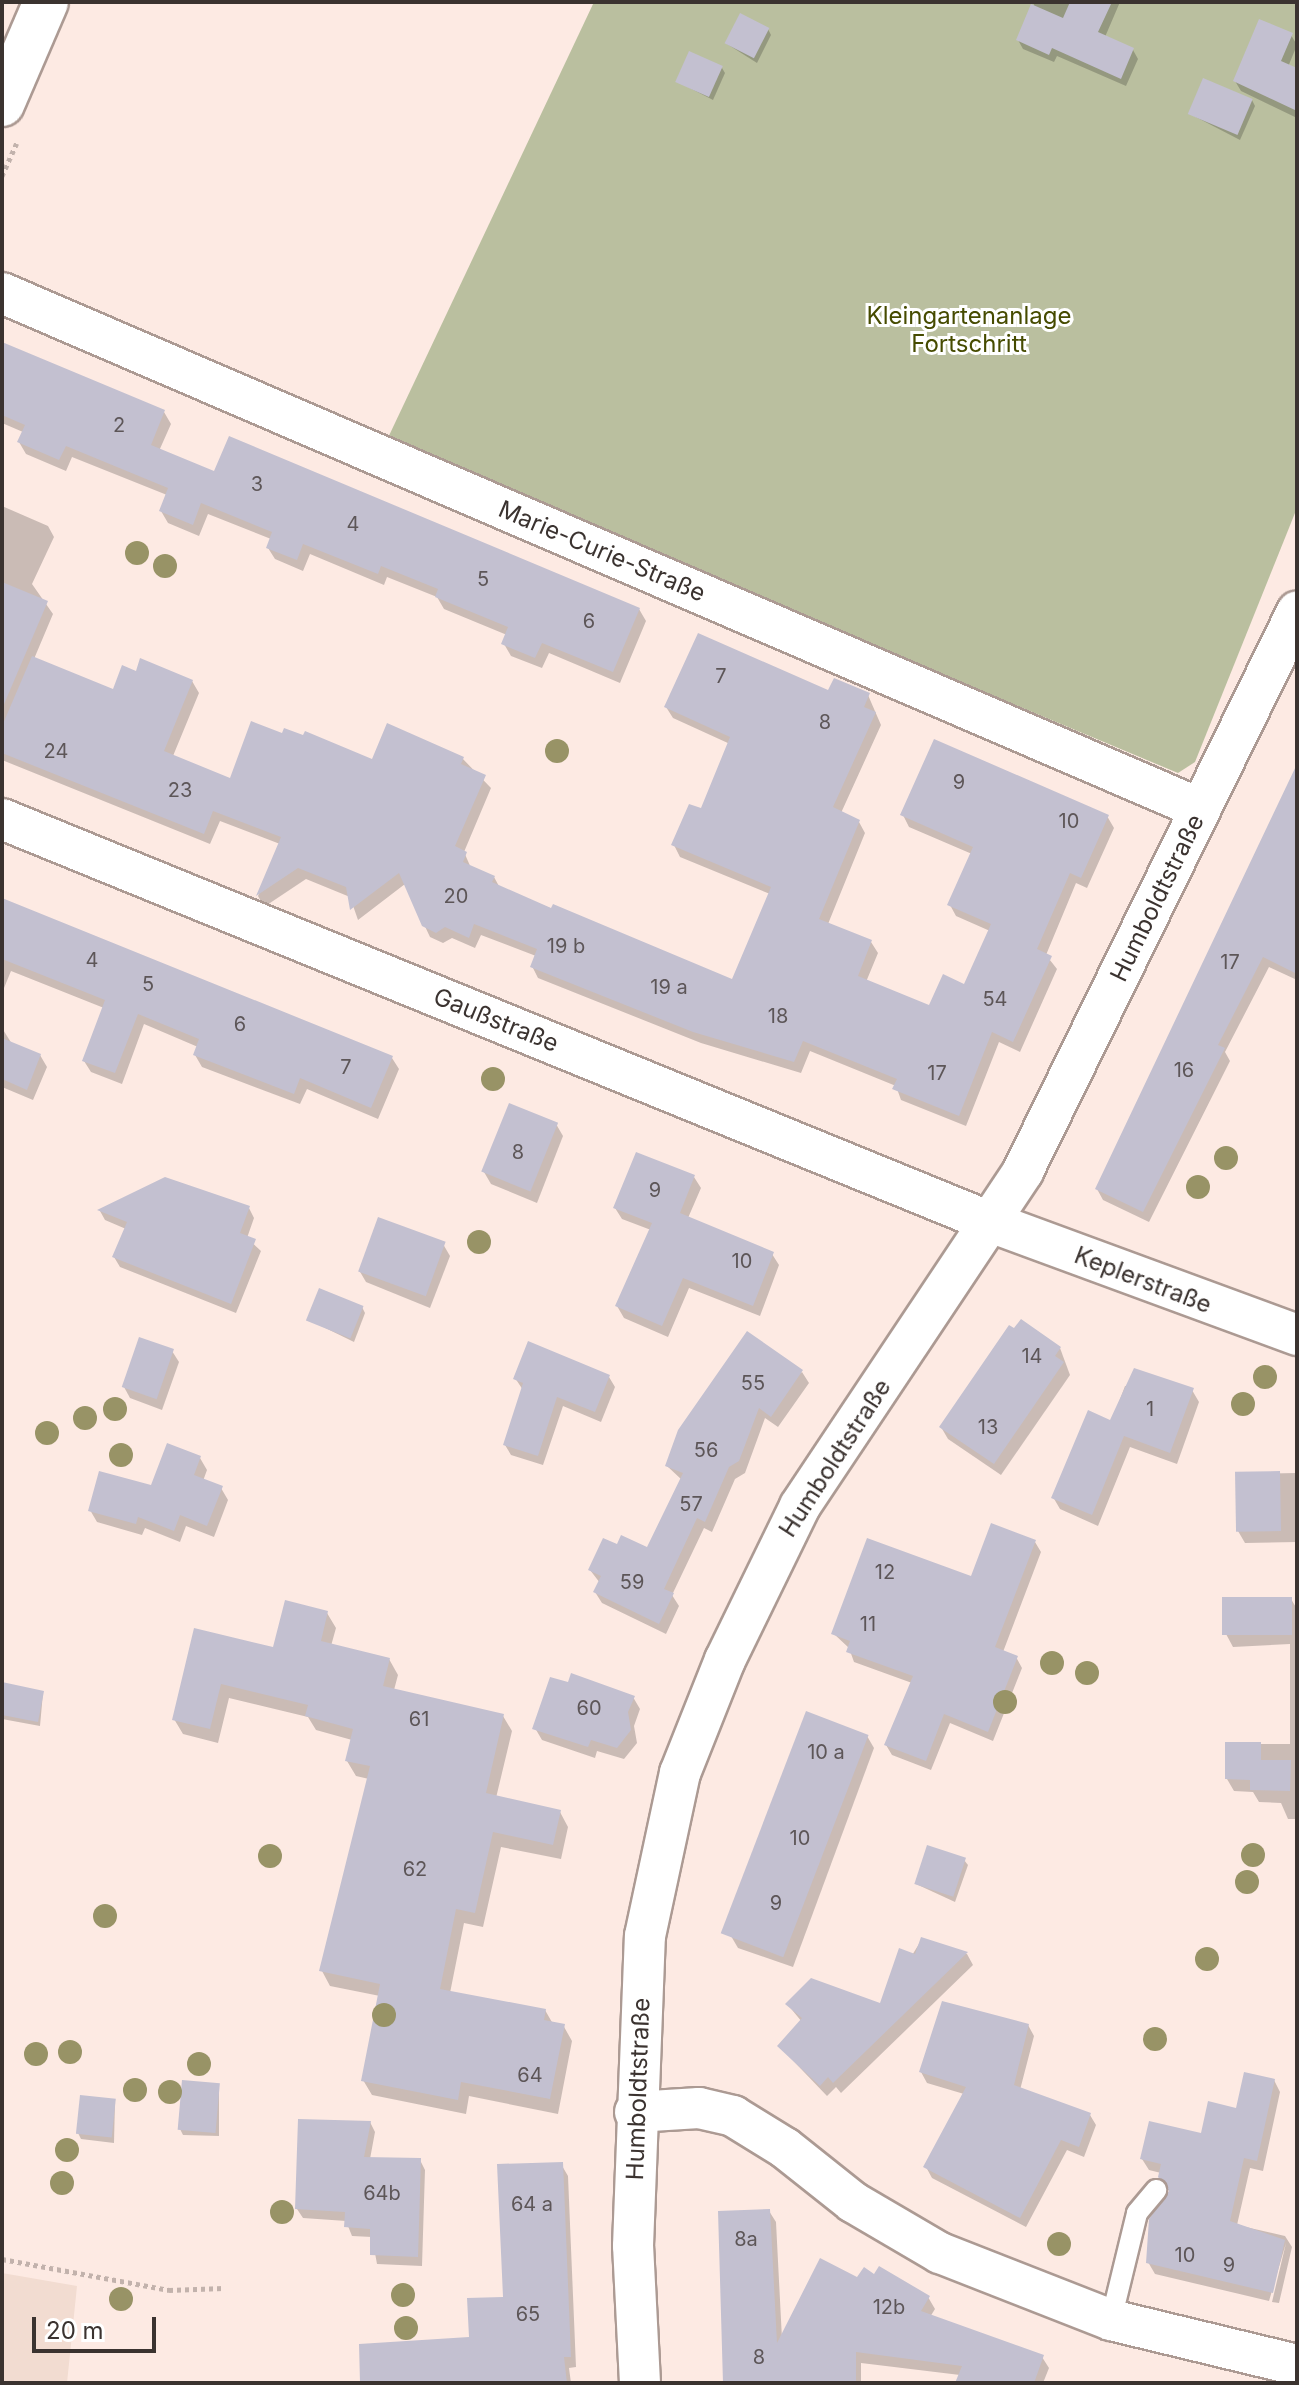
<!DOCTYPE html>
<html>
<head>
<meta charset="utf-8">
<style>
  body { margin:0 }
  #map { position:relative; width:1299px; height:2385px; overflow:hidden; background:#fdeae3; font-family:Inter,sans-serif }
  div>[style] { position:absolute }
  .commercial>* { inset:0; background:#f2dcd1 }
  .green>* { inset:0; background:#babf9f }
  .shadow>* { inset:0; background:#0003 }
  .building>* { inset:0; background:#c3c0d0; transform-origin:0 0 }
  .path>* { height:5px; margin-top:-2.5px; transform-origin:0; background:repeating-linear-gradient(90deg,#c2b2ac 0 4px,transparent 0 8px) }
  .roads { filter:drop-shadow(2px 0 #ac9a93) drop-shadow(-2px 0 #ac9a93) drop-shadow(0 2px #ac9a93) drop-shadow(0 -2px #ac9a93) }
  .lane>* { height:20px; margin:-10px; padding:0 10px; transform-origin:10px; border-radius:10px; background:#fff }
  .street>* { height:40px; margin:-20px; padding:0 20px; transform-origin:20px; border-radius:20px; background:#fff }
  .secondary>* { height:44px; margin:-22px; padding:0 22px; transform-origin:22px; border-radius:22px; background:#fff }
  .trees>* { width:24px; height:24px; margin:-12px; border-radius:50%; background:#989366 }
  span { translate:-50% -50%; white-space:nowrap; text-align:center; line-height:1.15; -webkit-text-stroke:6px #fff; paint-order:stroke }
  .number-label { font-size:20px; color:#5d5658 }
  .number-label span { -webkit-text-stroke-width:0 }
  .park-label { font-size:24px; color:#464b00 }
  .street-label { font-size:24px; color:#3b3330 }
  .frame { position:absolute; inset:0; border:4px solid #3b3330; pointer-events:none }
  .scale { position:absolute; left:32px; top:2317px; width:124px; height:36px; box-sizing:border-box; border:4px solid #3b3330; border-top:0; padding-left:10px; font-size:24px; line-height:28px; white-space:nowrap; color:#3b3330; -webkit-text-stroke:6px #fff; paint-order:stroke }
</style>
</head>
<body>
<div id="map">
  <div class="commercial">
    <i style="clip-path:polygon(2px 2273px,77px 2286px,67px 2383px,2px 2383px)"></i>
  </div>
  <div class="green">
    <i style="clip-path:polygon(594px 2px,1297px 2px,1297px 508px,1195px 762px,1178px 773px,386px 442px)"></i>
  </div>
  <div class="shadow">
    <i style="clip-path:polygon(1035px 2px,1120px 2px,1105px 37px,1133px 50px,1138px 59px,1126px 86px,1057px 56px,1054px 62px,1023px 49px,1018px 40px)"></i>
    <i style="clip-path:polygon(768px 29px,771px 35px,757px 63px,727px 44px)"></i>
    <i style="clip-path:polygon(1291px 35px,1297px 45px,1288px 67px,1297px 71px,1297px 118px,1241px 91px,1235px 81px)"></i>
    <i style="clip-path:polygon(722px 68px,725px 73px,713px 100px,678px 82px)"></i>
    <i style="clip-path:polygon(1252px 100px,1255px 106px,1240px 140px,1190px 114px)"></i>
    <i style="clip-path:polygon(2px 344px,164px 412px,171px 424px,159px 451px,215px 474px,639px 609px,646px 621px,620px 683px,549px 653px,542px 668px,511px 656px,504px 644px,507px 635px,444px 609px,437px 597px,387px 577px,384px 585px,310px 554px,303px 571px,275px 559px,268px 548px,271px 539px,208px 514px,199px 536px,168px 523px,161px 511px,167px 495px,72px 457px,66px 471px,26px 454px,19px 442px,23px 432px,2px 423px)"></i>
    <i style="clip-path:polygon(2px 506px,48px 526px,54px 537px,32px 584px,53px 614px,34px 659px,114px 691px,137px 673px,192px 681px,199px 693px,173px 756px,231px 780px,373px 762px,462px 758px,491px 788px,464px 852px,471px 868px,494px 877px,500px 888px,733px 981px,770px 894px,680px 857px,674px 845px,702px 811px,730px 744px,673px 718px,666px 707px,829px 693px,868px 695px,881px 725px,841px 813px,859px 822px,865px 833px,828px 924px,871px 942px,878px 953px,866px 982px,930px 1008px,965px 986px,990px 931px,956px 916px,950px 905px,972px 854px,909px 827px,903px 815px,1107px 816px,1114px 828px,1087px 888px,1076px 883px,1046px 955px,1057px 969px,1020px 1052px,999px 1042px,966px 1126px,901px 1100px,896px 1086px,810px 1051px,801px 1073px,701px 1043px,538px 978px,532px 966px,536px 956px,481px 935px,475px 948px,452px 938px,443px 943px,430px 937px,405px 884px,358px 920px,350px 897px,306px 879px,264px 907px,258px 896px,280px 844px,220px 821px,210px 844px,2px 760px)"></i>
    <i style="clip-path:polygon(1297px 769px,1297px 980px,1269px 967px,1225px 1052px,1230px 1061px,1149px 1222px,1103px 1200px,1097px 1189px)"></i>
    <i style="clip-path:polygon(2px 899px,392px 1058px,399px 1069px,378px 1119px,307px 1089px,300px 1104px,202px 1067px,195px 1055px,198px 1047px,144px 1024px,122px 1084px,91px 1072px,84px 1061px,104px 1008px,11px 971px,2px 993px)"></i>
    <i style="clip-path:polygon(2px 1028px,12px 1044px,40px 1055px,47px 1067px,33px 1100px,2px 1087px)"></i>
    <i style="clip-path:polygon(556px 1124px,563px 1136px,537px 1203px,491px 1184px,484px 1172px)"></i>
    <i style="clip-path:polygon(694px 1177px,701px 1188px,688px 1218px,772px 1254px,779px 1265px,760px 1316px,689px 1288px,668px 1337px,624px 1318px,617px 1306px,651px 1230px,622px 1219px,615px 1208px)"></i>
    <i style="clip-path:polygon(165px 1179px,249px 1208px,254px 1218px,247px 1238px,261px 1251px,236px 1313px,120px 1267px,114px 1257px,126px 1229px,105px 1220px,100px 1211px)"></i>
    <i style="clip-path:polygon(443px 1244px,450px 1256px,430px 1308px,366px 1282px,359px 1270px)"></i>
    <i style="clip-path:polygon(362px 1307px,365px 1313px,354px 1342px,309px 1320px)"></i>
    <i style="clip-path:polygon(1060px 1348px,1070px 1375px,1001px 1475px,948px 1439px,941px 1427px)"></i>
    <i style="clip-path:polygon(172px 1351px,179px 1362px,162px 1410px,130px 1398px,124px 1387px)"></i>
    <i style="clip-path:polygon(802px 1372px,809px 1383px,778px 1427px,765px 1418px,745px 1473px,735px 1479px,712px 1532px,704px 1528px,672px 1595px,679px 1606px,666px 1634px,602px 1603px,595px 1592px,600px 1583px,590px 1570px,618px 1547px,648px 1550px,682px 1480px,667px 1466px)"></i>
    <i style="clip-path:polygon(609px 1377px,615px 1387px,601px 1422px,563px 1406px,543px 1465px,511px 1455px,505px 1445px,523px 1390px,515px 1378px)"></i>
    <i style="clip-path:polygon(1125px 1386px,1192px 1390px,1199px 1402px,1177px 1464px,1130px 1447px,1098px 1526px,1060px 1509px,1053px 1497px,1111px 1423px)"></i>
    <i style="clip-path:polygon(200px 1458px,207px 1470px,203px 1481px,221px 1488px,228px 1500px,214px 1537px,186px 1526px,180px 1542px,145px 1528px,142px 1535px,97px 1522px,90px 1510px,152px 1488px)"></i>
    <i style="clip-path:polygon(1297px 1473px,1297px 1542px,1245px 1543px,1238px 1531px,1237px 1474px)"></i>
    <i style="clip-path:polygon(1035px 1542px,1041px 1552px,1003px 1652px,1016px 1657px,1022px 1668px,993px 1741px,950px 1723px,931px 1770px,892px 1755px,886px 1745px,912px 1683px,854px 1662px,849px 1648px,834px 1634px,972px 1579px)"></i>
    <i style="clip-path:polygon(1291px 1599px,1297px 1609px,1297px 1819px,1288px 1819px,1281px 1803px,1259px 1802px,1253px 1792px,1234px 1791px,1227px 1779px,1227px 1744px,1290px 1744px,1290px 1644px,1233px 1647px,1226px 1634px)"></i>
    <i style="clip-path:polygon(327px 1613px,336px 1628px,331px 1646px,389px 1659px,398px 1675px,394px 1690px,503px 1716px,512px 1731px,496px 1798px,560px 1812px,568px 1827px,561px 1859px,501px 1847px,483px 1927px,464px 1923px,450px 1993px,545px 2010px,553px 2024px,563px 2025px,572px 2041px,558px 2114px,469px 2096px,466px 2114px,372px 2095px,363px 2080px,380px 1996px,330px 1986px,322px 1971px,369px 1779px,356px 1776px,347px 1761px,352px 1740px,316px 1730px,308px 1717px,229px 1698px,218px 1743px,183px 1734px,174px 1719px,195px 1631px,274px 1650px)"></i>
    <i style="clip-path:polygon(2px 1684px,43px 1693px,40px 1726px,2px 1719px)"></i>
    <i style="clip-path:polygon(633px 1697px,640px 1709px,634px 1726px,637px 1743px,624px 1759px,597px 1751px,595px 1758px,542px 1740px,535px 1728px)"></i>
    <i style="clip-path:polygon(867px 1736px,874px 1748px,793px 1967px,738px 1948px,731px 1936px)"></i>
    <i style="clip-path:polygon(964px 1860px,968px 1865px,955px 1902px,916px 1884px)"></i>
    <i style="clip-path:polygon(922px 1939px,967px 1954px,973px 1965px,841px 2093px,836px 2087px,827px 2096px,779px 2046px,802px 2022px,788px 2005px,881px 2006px)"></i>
    <i style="clip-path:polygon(1028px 2025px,1034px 2036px,1020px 2090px,1090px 2115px,1096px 2125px,1084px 2157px,1067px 2150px,1026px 2227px,932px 2178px,926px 2167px,964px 2094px,927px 2083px,921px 2072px)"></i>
    <i style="clip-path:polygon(1274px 2080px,1280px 2092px,1263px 2171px,1250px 2168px,1237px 2225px,1285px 2236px,1292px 2247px,1279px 2303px,1272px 2302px,1286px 2243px,1269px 2301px,1155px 2274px,1148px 2262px,1170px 2193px,1161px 2173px,1149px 2170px,1142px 2159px,1202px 2135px)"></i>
    <i style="clip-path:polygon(219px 2085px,219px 2136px,183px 2135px,180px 2129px)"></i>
    <i style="clip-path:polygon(115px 2101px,114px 2143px,81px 2139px,78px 2133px)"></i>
    <i style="clip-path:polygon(370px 2122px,375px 2132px,370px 2159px,420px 2160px,425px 2170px,422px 2266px,377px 2264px,372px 2237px,352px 2236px,346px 2221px,303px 2218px,297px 2209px)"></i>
    <i style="clip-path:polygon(561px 2164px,568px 2176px,576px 2367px,569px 2368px,571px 2383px,362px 2383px,471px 2339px,505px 2299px)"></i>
    <i style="clip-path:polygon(769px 2211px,776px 2222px,782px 2339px,858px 2280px,928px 2297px,935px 2309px,930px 2317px,1042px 2357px,1049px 2368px,1043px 2383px,959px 2383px,960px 2375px,861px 2363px,861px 2383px,725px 2383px)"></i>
  </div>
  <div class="building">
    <i style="clip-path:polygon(1070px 2px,1112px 2px,1098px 32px,1134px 48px,1121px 79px,1052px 48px,1049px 55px,1016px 40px,1031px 4px,1063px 18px)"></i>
    <i style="left:740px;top:13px;width:33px;height:34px;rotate:27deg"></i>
    <i style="clip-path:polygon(1259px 19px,1293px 33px,1281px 61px,1297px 68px,1297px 111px,1233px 81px)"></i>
    <i style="left:689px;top:51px;width:37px;height:34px;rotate:24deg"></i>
    <i style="left:1203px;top:78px;width:54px;height:39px;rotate:23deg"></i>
    <i style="clip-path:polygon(2px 342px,165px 410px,151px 445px,214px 471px,229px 436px,640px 608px,613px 672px,542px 643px,535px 658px,501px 644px,508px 627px,435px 597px,438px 589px,381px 566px,378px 574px,303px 544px,297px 560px,266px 548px,272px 532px,201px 503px,193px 525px,159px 511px,168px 488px,66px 446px,59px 460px,17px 442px,25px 425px,2px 415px)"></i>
    <i style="clip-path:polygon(2px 582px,48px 601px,2px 709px)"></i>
    <i style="clip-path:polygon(698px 633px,828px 690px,834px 678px,870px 693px,864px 707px,876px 712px,833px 807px,860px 820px,819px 919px,872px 940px,858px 976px,929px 1005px,943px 974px,964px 984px,991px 924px,947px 905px,973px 847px,900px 815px,934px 739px,1109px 815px,1081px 878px,1070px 873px,1037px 949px,1052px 956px,1013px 1042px,992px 1032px,959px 1116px,892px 1089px,897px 1079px,803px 1041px,794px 1062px,693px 1032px,530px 967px,537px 949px,474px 924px,469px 938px,445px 927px,436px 933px,422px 926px,399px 873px,350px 910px,346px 887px,298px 868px,256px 896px,281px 837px,213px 811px,204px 834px,2px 753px,2px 726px,32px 656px,113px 689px,122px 665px,136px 671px,140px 658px,193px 680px,164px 751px,230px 778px,251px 721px,282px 733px,284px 728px,303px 735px,305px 731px,372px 759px,387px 723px,464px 757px,461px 764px,486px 775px,455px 846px,467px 852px,463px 862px,495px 876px,492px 882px,551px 908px,553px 904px,732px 979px,771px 887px,671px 845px,689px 804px,701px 808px,730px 737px,664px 707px)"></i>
    <i style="clip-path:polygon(1297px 764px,1297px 974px,1263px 957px,1218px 1045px,1225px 1048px,1143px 1212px,1095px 1189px)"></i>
    <i style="clip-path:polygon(2px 898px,393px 1056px,371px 1108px,300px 1078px,294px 1094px,193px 1055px,199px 1039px,138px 1014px,115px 1073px,82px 1061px,105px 1000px,2px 959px)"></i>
    <i style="clip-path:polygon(2px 1038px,41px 1054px,27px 1090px,2px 1079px)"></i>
    <i style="left:509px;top:1103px;width:53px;height:74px;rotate:22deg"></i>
    <i style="clip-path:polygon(636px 1152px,695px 1175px,680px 1213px,774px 1252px,753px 1306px,683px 1278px,662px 1326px,615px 1306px,652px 1223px,613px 1208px)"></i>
    <i style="clip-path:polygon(165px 1177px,250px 1206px,240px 1233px,256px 1239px,231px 1304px,112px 1257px,127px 1222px,97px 1210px)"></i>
    <i style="left:378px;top:1217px;width:72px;height:58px;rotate:20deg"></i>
    <i style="left:319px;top:1288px;width:48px;height:35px;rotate:22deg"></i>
    <i style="clip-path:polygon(1021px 1319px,1061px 1347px,1055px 1356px,1064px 1362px,994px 1464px,939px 1427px,1009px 1325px,1014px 1328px)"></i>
    <i style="clip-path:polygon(747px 1331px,803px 1370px,771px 1417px,759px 1408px,739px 1461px,729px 1467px,705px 1522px,697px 1518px,664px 1589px,674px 1593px,659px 1624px,593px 1592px,601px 1576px,588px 1570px,603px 1538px,617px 1544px,621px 1535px,647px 1547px,683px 1473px,665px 1466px,678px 1430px)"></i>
    <i style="left:139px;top:1337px;width:37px;height:53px;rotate:19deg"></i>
    <i style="clip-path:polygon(528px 1341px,610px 1375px,595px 1412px,557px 1397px,538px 1456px,503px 1445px,523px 1383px,513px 1379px)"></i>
    <i style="clip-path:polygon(1134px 1368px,1194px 1388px,1170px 1453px,1124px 1436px,1092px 1515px,1051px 1498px,1088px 1410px,1110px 1420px)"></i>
    <i style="clip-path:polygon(167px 1443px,201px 1456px,194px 1475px,223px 1486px,207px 1526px,180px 1515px,174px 1531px,138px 1517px,136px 1524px,88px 1511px,99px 1471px,151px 1485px)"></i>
    <i style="left:1280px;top:1471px;width:60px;height:45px;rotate:89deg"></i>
    <i style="clip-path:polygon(991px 1523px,1036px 1540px,995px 1647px,1018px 1656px,988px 1732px,944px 1714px,926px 1761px,884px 1745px,913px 1676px,846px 1652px,850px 1641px,831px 1634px,867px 1538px,971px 1576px)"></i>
    <i style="left:1222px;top:1597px;width:70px;height:38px"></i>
    <i style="clip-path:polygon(285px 1600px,328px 1611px,321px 1641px,390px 1658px,383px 1686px,504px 1714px,486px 1793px,561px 1810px,553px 1845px,493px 1832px,475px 1913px,456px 1909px,440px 1989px,546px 2009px,544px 2020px,565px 2024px,550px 2099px,461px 2082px,458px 2100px,361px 2081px,380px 1984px,319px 1971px,370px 1766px,345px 1761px,353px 1729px,305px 1716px,308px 1705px,221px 1684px,210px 1729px,172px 1720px,194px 1628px,273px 1647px)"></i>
    <i style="clip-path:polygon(571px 1673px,635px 1696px,628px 1712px,631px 1730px,617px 1748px,591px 1740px,588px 1747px,532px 1729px,550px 1677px,568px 1682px)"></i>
    <i style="clip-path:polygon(2px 1682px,44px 1691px,38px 1722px,2px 1715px)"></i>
    <i style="left:806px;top:1711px;width:67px;height:238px;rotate:21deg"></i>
    <i style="clip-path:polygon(1225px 1742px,1261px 1742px,1261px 1760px,1291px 1760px,1290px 1791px,1250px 1790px,1250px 1780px,1225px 1779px)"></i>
    <i style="left:927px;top:1845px;width:41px;height:41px;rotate:18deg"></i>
    <i style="clip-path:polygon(921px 1937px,968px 1952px,833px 2083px,828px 2077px,820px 2086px,777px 2046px,802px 2018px,785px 2004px,811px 1978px,880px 2003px,899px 1948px,915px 1954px)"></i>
    <i style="clip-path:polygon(942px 2001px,1029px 2024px,1014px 2085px,1091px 2113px,1079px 2147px,1061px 2140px,1020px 2218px,923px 2167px,966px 2087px,919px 2072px)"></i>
    <i style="clip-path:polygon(1244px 2072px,1275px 2079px,1257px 2161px,1244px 2158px,1230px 2221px,1285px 2240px,1273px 2293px,1146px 2263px,1149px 2219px,1169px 2191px,1158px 2177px,1161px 2164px,1140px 2159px,1149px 2121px,1201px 2133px,1208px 2101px,1236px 2108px)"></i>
    <i style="left:182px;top:2080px;width:38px;height:50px;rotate:5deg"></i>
    <i style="left:80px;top:2095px;width:36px;height:39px;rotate:6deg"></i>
    <i style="clip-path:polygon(298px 2119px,371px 2121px,364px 2157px,421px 2158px,418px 2257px,370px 2255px,370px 2229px,344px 2227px,345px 2212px,295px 2209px)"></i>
    <i style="clip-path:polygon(563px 2162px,571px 2357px,564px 2357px,567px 2383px,360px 2383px,359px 2344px,469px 2337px,467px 2298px,503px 2297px,497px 2164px)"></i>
    <i style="clip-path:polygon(770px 2209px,777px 2343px,820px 2258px,857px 2277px,864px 2267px,874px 2274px,879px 2266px,930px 2296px,921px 2311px,1044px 2355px,1034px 2383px,955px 2383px,962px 2366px,856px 2352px,856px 2383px,723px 2383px,718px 2211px)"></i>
  </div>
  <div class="path">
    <i style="left:2px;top:176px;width:36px;rotate:-66deg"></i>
    <i style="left:2px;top:2259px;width:170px;rotate:10.5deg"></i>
    <i style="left:169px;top:2290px;width:55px;rotate:-2.1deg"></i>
  </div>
  <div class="roads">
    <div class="lane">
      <i style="left:1111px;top:2320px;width:110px;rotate:-76.3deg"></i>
      <i style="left:1137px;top:2213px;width:30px;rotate:-50deg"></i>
    </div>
    <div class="street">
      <i style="left:2px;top:293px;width:1305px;rotate:23.29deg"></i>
      <i style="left:2px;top:819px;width:1067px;rotate:22.19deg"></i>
      <i style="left:990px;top:1222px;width:327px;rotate:20.2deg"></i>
      <i style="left:635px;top:2112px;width:64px;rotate:-3.6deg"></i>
      <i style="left:699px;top:2108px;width:35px;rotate:13deg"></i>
      <i style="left:733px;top:2116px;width:61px;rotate:31.6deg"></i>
      <i style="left:785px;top:2148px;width:87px;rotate:38.5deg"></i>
      <i style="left:853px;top:2202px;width:101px;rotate:30.4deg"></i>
      <i style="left:940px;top:2253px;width:184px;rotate:21.4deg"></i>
      <i style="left:1111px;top:2320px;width:191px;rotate:13.6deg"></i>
      <i style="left:640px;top:2383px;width:137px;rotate:-92.9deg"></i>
      <i style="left:633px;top:2246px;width:310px;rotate:-87.8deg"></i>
      <i style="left:645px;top:1936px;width:167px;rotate:-77.9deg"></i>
      <i style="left:680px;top:1773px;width:122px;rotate:-68.3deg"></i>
      <i style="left:725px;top:1660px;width:171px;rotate:-64deg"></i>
      <i style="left:800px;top:1506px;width:402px;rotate:-56.3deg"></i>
      <i style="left:1023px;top:1171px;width:623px;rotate:-63.89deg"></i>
    </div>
    <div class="secondary">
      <i style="left:2px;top:104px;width:111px;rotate:-66.7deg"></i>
    </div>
  </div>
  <div class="trees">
    <i style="left:137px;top:553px"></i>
    <i style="left:165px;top:566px"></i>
    <i style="left:557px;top:751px"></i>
    <i style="left:493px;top:1079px"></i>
    <i style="left:1226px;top:1158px"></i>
    <i style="left:1198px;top:1187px"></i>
    <i style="left:479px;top:1242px"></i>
    <i style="left:1265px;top:1377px"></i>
    <i style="left:1243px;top:1404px"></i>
    <i style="left:115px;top:1409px"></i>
    <i style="left:85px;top:1418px"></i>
    <i style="left:47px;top:1433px"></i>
    <i style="left:121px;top:1455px"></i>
    <i style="left:1052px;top:1663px"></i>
    <i style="left:1087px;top:1673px"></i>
    <i style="left:1005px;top:1702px"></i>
    <i style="left:1253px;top:1855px"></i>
    <i style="left:270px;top:1856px"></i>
    <i style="left:1247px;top:1882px"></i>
    <i style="left:105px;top:1916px"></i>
    <i style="left:1207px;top:1959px"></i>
    <i style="left:384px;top:2015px"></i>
    <i style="left:1155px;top:2039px"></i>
    <i style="left:70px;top:2052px"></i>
    <i style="left:36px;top:2054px"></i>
    <i style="left:199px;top:2064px"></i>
    <i style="left:135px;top:2090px"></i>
    <i style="left:170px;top:2092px"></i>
    <i style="left:67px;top:2150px"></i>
    <i style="left:62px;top:2183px"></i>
    <i style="left:282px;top:2212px"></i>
    <i style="left:1059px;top:2244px"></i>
    <i style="left:403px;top:2295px"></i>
    <i style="left:121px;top:2299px"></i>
    <i style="left:406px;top:2328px"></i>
  </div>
  <div class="number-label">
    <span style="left:119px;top:425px">2</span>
    <span style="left:257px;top:484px">3</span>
    <span style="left:353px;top:524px">4</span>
    <span style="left:483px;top:579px">5</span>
    <span style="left:589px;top:621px">6</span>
    <span style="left:721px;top:676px">7</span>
    <span style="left:825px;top:722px">8</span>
    <span style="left:56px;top:751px">24</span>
    <span style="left:959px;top:782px">9</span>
    <span style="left:180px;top:790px">23</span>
    <span style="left:1069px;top:821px">10</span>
    <span style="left:456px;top:896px">20</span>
    <span style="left:566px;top:946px">19 b</span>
    <span style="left:92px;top:960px">4</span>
    <span style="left:1230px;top:962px">17</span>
    <span style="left:148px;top:984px">5</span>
    <span style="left:669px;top:987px">19 a</span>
    <span style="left:995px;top:999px">54</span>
    <span style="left:778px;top:1016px">18</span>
    <span style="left:240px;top:1024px">6</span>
    <span style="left:346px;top:1067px">7</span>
    <span style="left:1184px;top:1070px">16</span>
    <span style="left:937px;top:1073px">17</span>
    <span style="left:518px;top:1152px">8</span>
    <span style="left:655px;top:1190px">9</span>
    <span style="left:742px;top:1261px">10</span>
    <span style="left:1032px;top:1356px">14</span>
    <span style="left:753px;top:1383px">55</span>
    <span style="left:1150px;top:1409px">1</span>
    <span style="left:988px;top:1427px">13</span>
    <span style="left:706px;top:1450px">56</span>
    <span style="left:691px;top:1504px">57</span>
    <span style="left:885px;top:1572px">12</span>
    <span style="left:632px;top:1582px">59</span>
    <span style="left:868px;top:1624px">11</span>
    <span style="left:589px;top:1708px">60</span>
    <span style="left:419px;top:1719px">61</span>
    <span style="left:826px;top:1752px">10 a</span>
    <span style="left:800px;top:1838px">10</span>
    <span style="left:415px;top:1869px">62</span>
    <span style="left:776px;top:1903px">9</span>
    <span style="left:530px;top:2075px">64</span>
    <span style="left:382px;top:2193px">64b</span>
    <span style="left:532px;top:2204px">64 a</span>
    <span style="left:746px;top:2239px">8a</span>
    <span style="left:1185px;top:2255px">10</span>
    <span style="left:1229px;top:2265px">9</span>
    <span style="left:889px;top:2307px">12b</span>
    <span style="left:528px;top:2314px">65</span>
    <span style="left:759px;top:2357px">8</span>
  </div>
  <div class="park-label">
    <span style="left:969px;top:330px">Kleingartenanlage<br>Fortschritt</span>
  </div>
  <div class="street-label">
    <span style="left:602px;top:551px;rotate:23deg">Marie-Curie-Straße</span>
    <span style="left:1157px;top:898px;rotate:-64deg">Humboldtstraße</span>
    <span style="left:496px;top:1020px;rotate:22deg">Gaußstraße</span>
    <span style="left:1143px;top:1280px;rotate:21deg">Keplerstraße</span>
    <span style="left:835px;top:1458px;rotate:-57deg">Humboldtstraße</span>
    <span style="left:638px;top:2089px;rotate:-88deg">Humboldtstraße</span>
  </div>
  <div class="frame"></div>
  <div class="scale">20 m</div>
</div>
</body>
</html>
